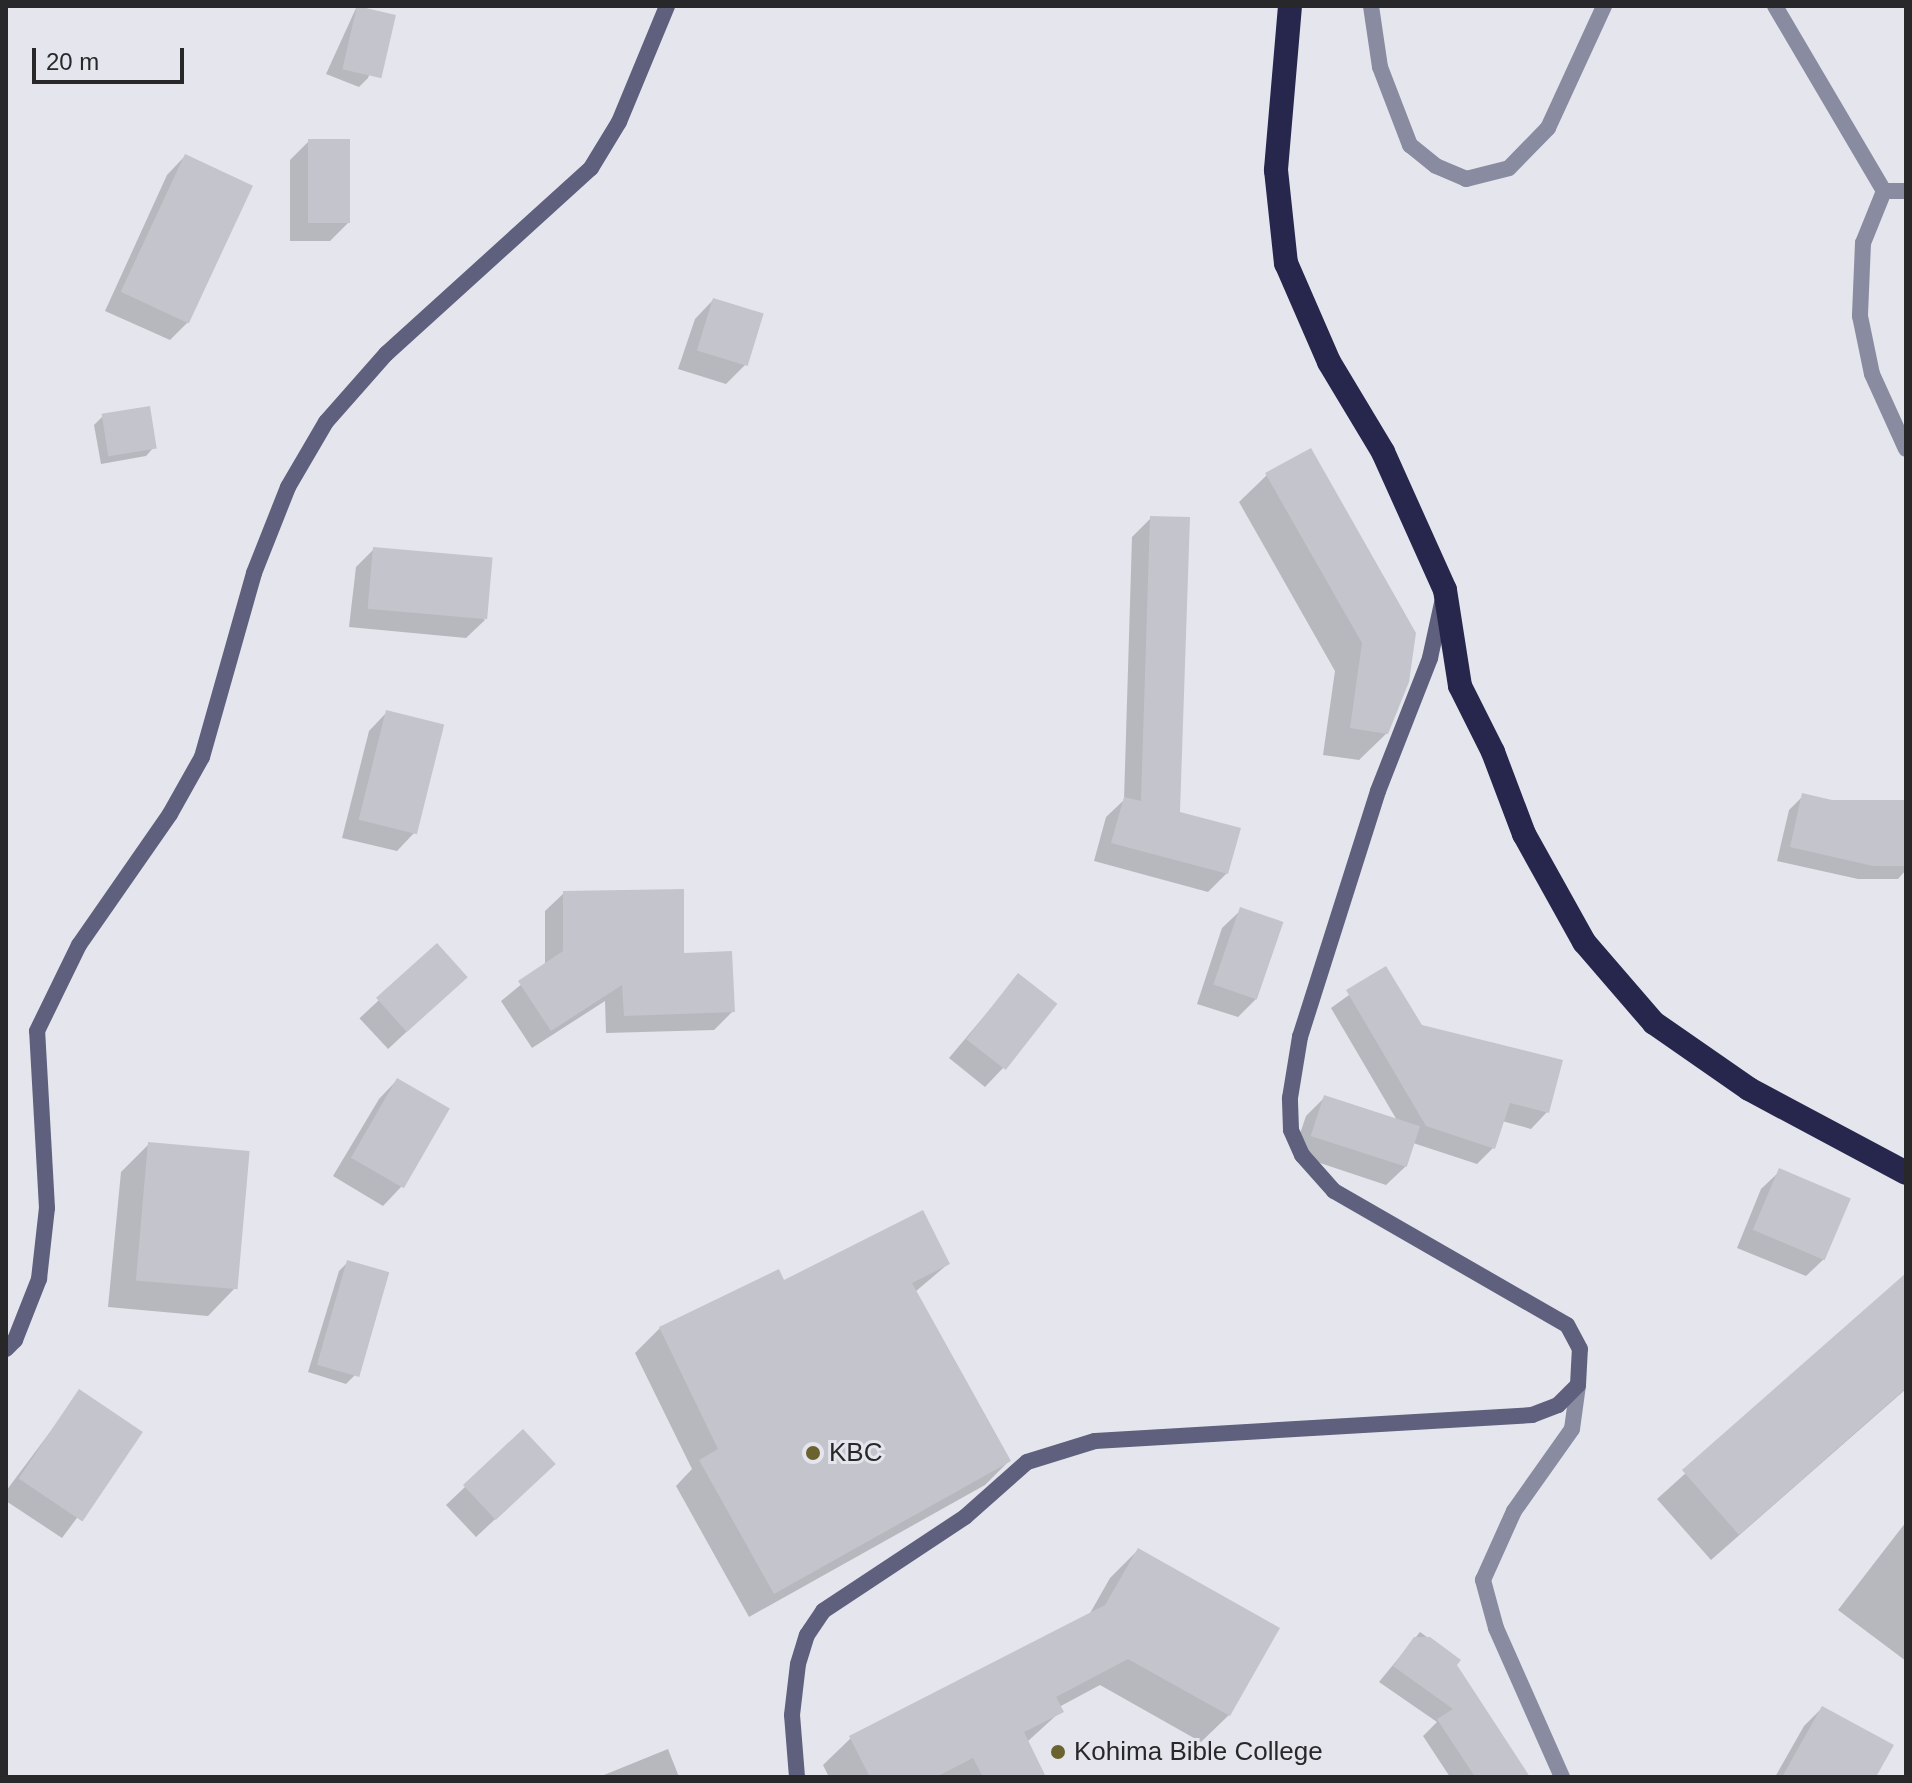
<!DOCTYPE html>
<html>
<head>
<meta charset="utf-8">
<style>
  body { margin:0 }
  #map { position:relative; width:1912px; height:1783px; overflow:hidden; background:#e5e6ed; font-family:Helvetica,sans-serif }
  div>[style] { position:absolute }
  .shadow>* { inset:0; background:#0003; transform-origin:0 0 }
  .building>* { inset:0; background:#c4c5cc; transform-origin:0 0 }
  .street>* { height:16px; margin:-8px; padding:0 8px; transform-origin:8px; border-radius:8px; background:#898ba0 }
  .secondary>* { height:16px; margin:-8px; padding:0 8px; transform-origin:8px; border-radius:8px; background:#5e607d }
  .highway>* { height:24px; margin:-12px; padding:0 12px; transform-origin:12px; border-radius:12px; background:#27274e }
  .dots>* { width:22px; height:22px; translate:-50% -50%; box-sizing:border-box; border:4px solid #e5e6ed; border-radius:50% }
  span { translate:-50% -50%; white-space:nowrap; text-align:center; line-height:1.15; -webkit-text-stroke:6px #e5e6ed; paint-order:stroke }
  .poi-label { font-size:26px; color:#28282b }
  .left { translate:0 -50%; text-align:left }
  .frame { position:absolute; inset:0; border:8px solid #28282b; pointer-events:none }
  .scale { position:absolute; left:32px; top:48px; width:152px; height:36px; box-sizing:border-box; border:4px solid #28282b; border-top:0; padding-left:10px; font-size:24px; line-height:28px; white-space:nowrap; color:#28282b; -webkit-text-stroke:6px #e5e6ed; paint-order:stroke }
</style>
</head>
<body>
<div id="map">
  <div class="shadow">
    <i style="clip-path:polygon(357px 6px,393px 16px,368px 78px,359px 87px,326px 74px)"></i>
    <i style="clip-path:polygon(309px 141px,349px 222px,330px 241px,290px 241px,290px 160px)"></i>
    <i style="clip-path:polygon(185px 156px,188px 322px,170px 340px,105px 311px,167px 175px)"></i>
    <i style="clip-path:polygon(713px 300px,745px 365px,726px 384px,678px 369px,695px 319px)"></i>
    <i style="clip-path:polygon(103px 416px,154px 447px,146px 456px,101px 464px,94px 425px)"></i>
    <i style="clip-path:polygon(1310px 450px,1387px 733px,1359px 760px,1323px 755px,1335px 671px,1239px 502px,1267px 475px)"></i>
    <i style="clip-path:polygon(1151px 518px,1178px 813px,1227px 873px,1208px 892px,1094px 861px,1106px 817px,1124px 800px,1132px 537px)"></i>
    <i style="clip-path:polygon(374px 549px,485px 620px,466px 638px,349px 627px,356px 567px)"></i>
    <i style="clip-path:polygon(387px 712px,415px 832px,397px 851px,342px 838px,369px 731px)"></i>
    <i style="clip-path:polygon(1803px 796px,1832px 802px,1906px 802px,1906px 870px,1898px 879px,1858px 879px,1777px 861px,1789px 810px)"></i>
    <i style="clip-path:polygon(564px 893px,682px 955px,733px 1011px,714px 1030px,606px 1033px,605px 1001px,532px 1048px,501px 1001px,545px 965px,545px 911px)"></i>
    <i style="clip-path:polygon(1241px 910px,1257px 998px,1238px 1017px,1197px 1004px,1222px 928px)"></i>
    <i style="left:437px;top:946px;width:42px;height:106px;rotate:47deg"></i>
    <i style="clip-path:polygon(1385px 969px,1420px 1026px,1547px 1112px,1531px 1129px,1502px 1121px,1493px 1148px,1477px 1164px,1413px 1143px,1405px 1167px,1386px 1185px,1293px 1154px,1306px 1116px,1325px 1097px,1398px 1122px,1331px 1008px)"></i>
    <i style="clip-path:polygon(1018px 976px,1003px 1068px,985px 1087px,949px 1058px)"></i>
    <i style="clip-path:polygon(397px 1080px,401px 1187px,383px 1206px,333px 1176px,379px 1099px)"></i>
    <i style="clip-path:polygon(149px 1144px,235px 1288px,208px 1316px,108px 1307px,121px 1172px)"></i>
    <i style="clip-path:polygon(1780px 1171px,1825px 1258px,1806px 1276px,1737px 1248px,1761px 1189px)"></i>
    <i style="clip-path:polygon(348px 1262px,355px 1375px,346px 1384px,308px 1372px,339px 1271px)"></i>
    <i style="clip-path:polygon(948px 1264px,915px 1292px,1009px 1461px,985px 1485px,749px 1617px,676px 1486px,692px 1469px,635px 1353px,660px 1328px)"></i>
    <i style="clip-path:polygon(1906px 1275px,1906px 1389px,1711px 1560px,1657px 1499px)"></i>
    <i style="clip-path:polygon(80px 1392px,140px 1433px,62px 1538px,6px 1501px,6px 1491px)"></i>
    <i style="clip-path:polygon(523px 1432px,535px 1482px,476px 1537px,446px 1505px)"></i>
    <i style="clip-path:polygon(1906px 1522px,1906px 1661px,1838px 1610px)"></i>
    <i style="clip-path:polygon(1138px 1550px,1229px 1715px,1201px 1742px,1100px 1685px,1059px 1707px,1061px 1711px,1027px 1742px,1032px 1777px,829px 1777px,823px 1765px,851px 1738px,1089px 1615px,1110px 1578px)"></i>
    <i style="clip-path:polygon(1420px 1632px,1458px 1660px,1455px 1665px,1528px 1777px,1450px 1777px,1423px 1736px,1437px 1722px,1379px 1682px)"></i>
    <i style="clip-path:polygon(1822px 1708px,1874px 1777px,1775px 1777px,1804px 1726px)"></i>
    <i style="clip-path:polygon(668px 1749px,679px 1777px,599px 1777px)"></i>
  </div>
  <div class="building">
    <i style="left:357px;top:6px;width:40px;height:65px;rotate:13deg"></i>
    <i style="left:308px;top:139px;width:42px;height:84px"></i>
    <i style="left:185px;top:154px;width:75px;height:152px;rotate:25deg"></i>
    <i style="left:713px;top:298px;width:53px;height:55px;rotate:17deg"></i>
    <i style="left:150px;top:406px;width:43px;height:49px;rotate:81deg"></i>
    <i style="clip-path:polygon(1311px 448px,1416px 633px,1409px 682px,1388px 734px,1350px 728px,1362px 643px,1265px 473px)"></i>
    <i style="clip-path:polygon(1150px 516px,1190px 517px,1180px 812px,1241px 828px,1228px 874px,1111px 843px,1124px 797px,1141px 801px)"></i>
    <i style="left:373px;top:547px;width:120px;height:62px;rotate:5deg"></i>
    <i style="left:386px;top:710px;width:60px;height:113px;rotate:14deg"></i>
    <i style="clip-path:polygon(1802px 793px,1832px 800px,1906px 800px,1906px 866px,1873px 866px,1790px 847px)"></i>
    <i style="clip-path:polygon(684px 889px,684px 953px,732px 951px,735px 1012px,624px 1016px,622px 985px,551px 1031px,518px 981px,563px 951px,563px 891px)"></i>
    <i style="left:1240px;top:907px;width:46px;height:82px;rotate:19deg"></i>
    <i style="left:437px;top:943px;width:46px;height:82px;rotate:48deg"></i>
    <i style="clip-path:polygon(1386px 966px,1422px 1025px,1563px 1060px,1549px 1113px,1510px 1103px,1495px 1149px,1426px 1126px,1346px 990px)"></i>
    <i style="left:1018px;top:973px;width:50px;height:84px;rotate:38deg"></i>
    <i style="left:397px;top:1078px;width:61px;height:92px;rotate:30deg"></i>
    <i style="left:1324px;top:1095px;width:101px;height:43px;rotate:18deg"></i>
    <i style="left:148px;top:1142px;width:102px;height:139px;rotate:5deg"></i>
    <i style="left:1779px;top:1168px;width:78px;height:67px;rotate:23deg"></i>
    <i style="clip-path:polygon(923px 1210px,950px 1264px,912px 1283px,1011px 1461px,774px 1594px,699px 1460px,718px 1449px,659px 1327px,779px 1269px,784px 1280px)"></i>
    <i style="left:347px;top:1260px;width:44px;height:109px;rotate:16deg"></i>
    <i style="clip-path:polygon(1906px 1273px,1906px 1388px,1739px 1535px,1682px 1470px)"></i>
    <i style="left:79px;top:1389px;width:77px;height:108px;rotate:34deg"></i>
    <i style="left:523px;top:1429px;width:48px;height:82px;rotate:47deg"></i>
    <i style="clip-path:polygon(1138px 1548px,1280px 1628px,1230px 1716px,1128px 1659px,1056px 1697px,1064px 1712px,1024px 1732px,1046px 1777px,983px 1777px,973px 1758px,936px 1777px,870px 1777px,849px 1736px,1105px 1605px)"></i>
    <i style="clip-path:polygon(1414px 1637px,1430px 1637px,1461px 1660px,1457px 1665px,1530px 1777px,1475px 1777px,1437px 1719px,1453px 1709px,1393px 1666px)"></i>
    <i style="clip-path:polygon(1822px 1706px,1894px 1745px,1876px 1777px,1782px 1777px)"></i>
  </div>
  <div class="street">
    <i style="left:1371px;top:6px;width:62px;rotate:81.6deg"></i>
    <i style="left:1380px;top:67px;width:84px;rotate:69deg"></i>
    <i style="left:1410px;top:145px;width:33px;rotate:39deg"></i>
    <i style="left:1436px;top:166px;width:33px;rotate:23deg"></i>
    <i style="left:1466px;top:179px;width:44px;rotate:-14.3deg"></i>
    <i style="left:1509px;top:168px;width:56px;rotate:-45.7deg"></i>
    <i style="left:1548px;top:128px;width:134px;rotate:-65.3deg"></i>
    <i style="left:1775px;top:6px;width:215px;rotate:59.5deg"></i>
    <i style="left:1884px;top:191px;width:56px;rotate:112deg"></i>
    <i style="left:1863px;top:243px;width:73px;rotate:92.4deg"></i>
    <i style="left:1860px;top:316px;width:59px;rotate:78.3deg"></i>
    <i style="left:1872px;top:374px;width:82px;rotate:65.6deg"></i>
    <i style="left:1884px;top:191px;width:22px"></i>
    <i style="left:1562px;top:1777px;width:163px;rotate:-113.9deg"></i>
    <i style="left:1496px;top:1628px;width:50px;rotate:-105.2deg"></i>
    <i style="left:1483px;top:1580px;width:76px;rotate:-65.8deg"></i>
    <i style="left:1514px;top:1511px;width:100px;rotate:-54.7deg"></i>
    <i style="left:1572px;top:1429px;width:44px;rotate:-82.2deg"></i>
  </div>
  <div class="secondary">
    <i style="left:6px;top:1349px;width:13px;rotate:-45deg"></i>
    <i style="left:15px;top:1340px;width:66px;rotate:-68.5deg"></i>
    <i style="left:39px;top:1279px;width:71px;rotate:-83.6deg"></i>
    <i style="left:47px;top:1208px;width:177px;rotate:-93.2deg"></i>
    <i style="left:37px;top:1031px;width:96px;rotate:-64deg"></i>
    <i style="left:79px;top:945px;width:160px;rotate:-55.2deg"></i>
    <i style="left:170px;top:814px;width:65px;rotate:-60.7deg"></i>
    <i style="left:202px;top:757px;width:191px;rotate:-74.2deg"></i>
    <i style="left:254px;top:573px;width:92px;rotate:-68.4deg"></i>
    <i style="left:288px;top:487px;width:75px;rotate:-59.7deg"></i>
    <i style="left:326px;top:422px;width:91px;rotate:-48.6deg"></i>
    <i style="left:386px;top:354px;width:277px;rotate:-42.2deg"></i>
    <i style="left:591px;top:168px;width:54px;rotate:-58.7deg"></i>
    <i style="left:619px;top:122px;width:126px;rotate:-67.5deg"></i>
    <i style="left:797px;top:1777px;width:62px;rotate:-94.6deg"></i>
    <i style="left:792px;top:1715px;width:51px;rotate:-83.3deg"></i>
    <i style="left:798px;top:1664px;width:30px;rotate:-73deg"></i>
    <i style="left:807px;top:1635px;width:29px;rotate:-56deg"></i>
    <i style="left:823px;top:1611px;width:170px;rotate:-33.5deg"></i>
    <i style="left:965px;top:1517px;width:83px;rotate:-41.6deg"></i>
    <i style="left:1027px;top:1462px;width:71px;rotate:-17.2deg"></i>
    <i style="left:1095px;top:1441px;width:438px;rotate:-3.4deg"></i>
    <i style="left:1532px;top:1415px;width:28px;rotate:-21deg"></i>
    <i style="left:1558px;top:1405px;width:28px;rotate:-45deg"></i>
    <i style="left:1578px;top:1385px;width:36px;rotate:-87deg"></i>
    <i style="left:1580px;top:1349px;width:27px;rotate:-118deg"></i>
    <i style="left:1567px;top:1325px;width:269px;rotate:-150.1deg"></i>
    <i style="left:1334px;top:1191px;width:48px;rotate:-131.6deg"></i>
    <i style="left:1302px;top:1155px;width:27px;rotate:-114deg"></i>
    <i style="left:1291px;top:1130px;width:32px;rotate:-92deg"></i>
    <i style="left:1290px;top:1098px;width:62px;rotate:-80.7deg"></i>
    <i style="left:1300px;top:1037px;width:258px;rotate:-72.4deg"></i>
    <i style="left:1378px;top:791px;width:143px;rotate:-68.6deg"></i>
    <i style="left:1430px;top:658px;width:56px;rotate:-77.7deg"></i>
  </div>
  <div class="highway">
    <i style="left:1290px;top:6px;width:165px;rotate:94.9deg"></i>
    <i style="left:1276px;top:170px;width:94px;rotate:83.9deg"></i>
    <i style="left:1286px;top:263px;width:108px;rotate:66.5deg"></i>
    <i style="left:1329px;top:362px;width:105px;rotate:59deg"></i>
    <i style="left:1383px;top:452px;width:151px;rotate:65.8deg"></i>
    <i style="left:1445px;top:590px;width:97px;rotate:81.1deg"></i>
    <i style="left:1460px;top:686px;width:74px;rotate:63.4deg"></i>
    <i style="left:1493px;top:752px;width:88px;rotate:69.3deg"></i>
    <i style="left:1524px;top:834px;width:124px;rotate:60.9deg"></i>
    <i style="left:1584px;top:942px;width:107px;rotate:49.2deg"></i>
    <i style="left:1654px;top:1023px;width:116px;rotate:34.8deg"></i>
    <i style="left:1749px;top:1089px;width:178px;rotate:28.1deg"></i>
  </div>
  <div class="dots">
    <i style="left:813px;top:1453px;background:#6a622f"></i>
    <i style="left:1058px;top:1752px;background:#6a622f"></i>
  </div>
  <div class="poi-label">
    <span class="left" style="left:829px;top:1453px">KBC</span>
    <span class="left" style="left:1074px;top:1752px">Kohima Bible College</span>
  </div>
  <div class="frame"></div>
  <div class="scale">20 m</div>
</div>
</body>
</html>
